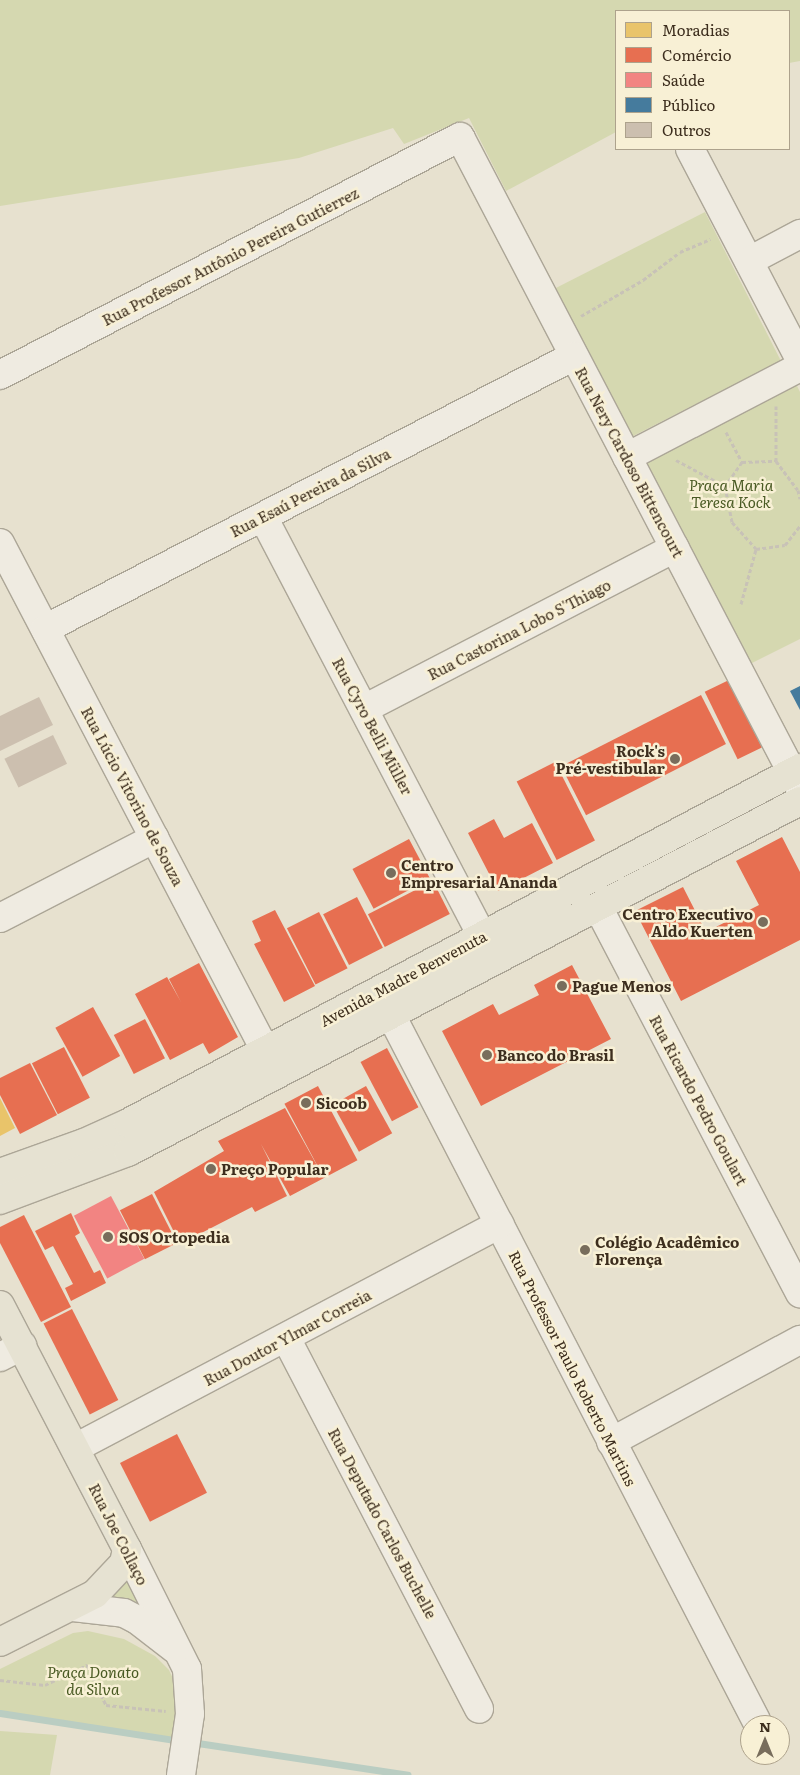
<!DOCTYPE html>
<html>
<head>
<meta charset="utf-8">
<style>
  body { margin:0 }
  #map { position:relative; width:800px; height:1775px; overflow:hidden; background:#e7e1cf; font-family:Literata,serif }
  div>[style] { position:absolute }
  .green>* { inset:0; background:#d5d8b0; transform-origin:0 0 }
  .homes>* { inset:0; background:#e9c46a }
  .shops>* { inset:0; background:#e76f51; transform-origin:0 0 }
  .health>* { inset:0; background:#f28482; transform-origin:0 0 }
  .public>* { inset:0; background:#457b9d }
  .stream>* { height:7px; margin:-3.5px; padding:0 3.5px; transform-origin:3.5px; border-radius:3.5px; background:#bacdc2 }
  .building>* { inset:0; background:#ccbfaf; transform-origin:0 0 }
  .path>* { height:3px; margin-top:-1.5px; transform-origin:0; background:repeating-linear-gradient(90deg,#c8c2b7 0 4px,transparent 0 6.5px) }
  .roads { filter:drop-shadow(1px 0 #aca697) drop-shadow(-1px 0 #aca697) drop-shadow(0 1px #aca697) drop-shadow(0 -1px #aca697) }
  .minor>* { height:28px; margin:-14px; padding:0 14px; transform-origin:14px; border-radius:14px; background:#efebe1 }
  .major>* { height:28px; margin:-14px; padding:0 14px; transform-origin:14px; border-radius:14px; background:#e6e2d2 }
  .dots>* { width:14px; height:14px; translate:-50% -50%; box-sizing:border-box; border:2px solid #f8f0d5; border-radius:50% }
  span { translate:-50% -50%; white-space:nowrap; text-align:center; line-height:1.15; -webkit-text-stroke:5px #f8f0d5; paint-order:stroke }
  .street-label { font-size:15px; color:#3d2e1e }
  .park-label { font-size:15px; color:#495a23; font-style:italic }
  .poi-label { font-size:15px; color:#3d2e1e; font-weight:700 }
  .right { translate:-100% -50%; text-align:right }
  .left { translate:0 -50%; text-align:left }
  .legend { position:absolute; left:615px; top:10px; width:175px; height:140px; box-sizing:border-box; background:#f8f0d5; border:1px solid #ada28c; margin:0; padding:6px 9px; list-style:none; font-size:15px; color:#3d2e1e }
  .legend li { display:flex; align-items:center; gap:10px; height:25px }
  .legend b { width:25px; border:1px solid #ada28c }
  .north { position:absolute; left:740px; top:1715px; width:50px; height:50px; box-sizing:border-box; background:#f8f0d5; border:1px solid #ada28c; border-radius:50%; rotate:0deg; font-size:14px; font-weight:700; line-height:20px; text-align:center; color:#3d2e1e }
  .north::after { content:''; display:block; margin:auto; width:18px; height:22px; background:#786d5c; clip-path:polygon(50% 0,100% 100%,50% 72%,0 100%) }
</style>
</head>
<body>
<div id="map">
  <div class="green">
    <i style="clip-path:polygon(0 0,800px 0,800px 61px,789px 63px,789px 11px,616px 11px,616px 132px,506px 191px,469px 118px,404px 144px,393px 128px,299px 158px,0 206px)"></i>
    <i style="left:705px;top:212px;width:167px;height:169px;rotate:63deg"></i>
    <i style="clip-path:polygon(795px 382px,800px 392px,800px 639px,744px 667px,638px 462px)"></i>
    <i style="clip-path:polygon(129px 1571px,156px 1622px,96px 1602px)"></i>
    <i style="clip-path:polygon(88px 1631px,124px 1639px,155px 1656px,169px 1670px,176px 1685px,177px 1740px,0 1713px,0 1669px,73px 1633px)"></i>
    <i style="clip-path:polygon(0 1731px,57px 1735px,50px 1775px,0 1775px)"></i>
  </div>
  <div class="homes">
    <i style="clip-path:polygon(0 1098px,15px 1128px,0 1136px)"></i>
  </div>
  <div class="shops">
    <i style="left:729px;top:680px;width:75px;height:27px;rotate:64deg"></i>
    <i style="left:701px;top:695px;width:55px;height:157px;rotate:63deg"></i>
    <i style="left:555px;top:762px;width:88px;height:43px;rotate:63deg"></i>
    <i style="clip-path:polygon(494px 819px,504px 838px,532px 823px,553px 863px,498px 891px,468px 833px)"></i>
    <i style="clip-path:polygon(782px 837px,800px 872px,800px 940px,681px 1001px,635px 911px,683px 887px,706px 932px,759px 905px,736px 861px)"></i>
    <i style="left:409px;top:839px;width:45px;height:64px;rotate:62deg"></i>
    <i style="left:433px;top:881px;width:37px;height:73px;rotate:63deg"></i>
    <i style="left:357px;top:897px;width:57px;height:38px;rotate:63deg"></i>
    <i style="clip-path:polygon(275px 910px,315px 986px,284px 1002px,254px 944px,261px 941px,252px 921px)"></i>
    <i style="left:319px;top:912px;width:63px;height:36px;rotate:63deg"></i>
    <i style="clip-path:polygon(199px 963px,238px 1037px,209px 1054px,203px 1043px,170px 1060px,135px 994px,167px 977px,181px 1002px,169px 979px)"></i>
    <i style="clip-path:polygon(572px 965px,611px 1039px,481px 1106px,442px 1031px,493px 1004px,499px 1015px,539px 995px,534px 985px)"></i>
    <i style="left:93px;top:1007px;width:56px;height:43px;rotate:61deg"></i>
    <i style="left:145px;top:1019px;width:44px;height:35px;rotate:63deg"></i>
    <i style="left:64px;top:1047px;width:57px;height:36px;rotate:63deg"></i>
    <i style="left:387px;top:1048px;width:67px;height:30px;rotate:62deg"></i>
    <i style="clip-path:polygon(30px 1063px,57px 1115px,20px 1134px,0 1095px,0 1078px)"></i>
    <i style="left:318px;top:1086px;width:84px;height:38px;rotate:62deg"></i>
    <i style="left:366px;top:1086px;width:54px;height:38px;rotate:61deg"></i>
    <i style="clip-path:polygon(285px 1108px,324px 1178px,290px 1196px,261px 1144px,287px 1196px,255px 1212px,252px 1207px,180px 1244px,154px 1192px,224px 1151px,218px 1141px)"></i>
    <i style="left:152px;top:1194px;width:55px;height:36px;rotate:63deg"></i>
    <i style="clip-path:polygon(71px 1213px,80px 1233px,75px 1236px,94px 1273px,100px 1270px,106px 1283px,71px 1301px,65px 1288px,73px 1284px,53px 1246px,45px 1250px,35px 1231px)"></i>
    <i style="clip-path:polygon(24px 1215px,71px 1307px,41px 1322px,0 1243px,0 1227px)"></i>
    <i style="left:72px;top:1309px;width:102px;height:32px;rotate:63deg"></i>
    <i style="left:177px;top:1434px;width:66px;height:64px;rotate:63deg"></i>
  </div>
  <div class="health">
    <i style="left:111px;top:1196px;width:71px;height:42px;rotate:62deg"></i>
  </div>
  <div class="public">
    <i style="clip-path:polygon(800px 686px,800px 710px,790px 691px)"></i>
  </div>
  <div class="stream">
    <i style="left:0;top:1713px;width:182px;rotate:8.8deg"></i>
    <i style="left:191px;top:1742px;width:219px;rotate:8.6deg"></i>
  </div>
  <div class="building">
    <i style="clip-path:polygon(39px 697px,53px 725px,0 751px,0 716px)"></i>
    <i style="left:53px;top:735px;width:32px;height:54px;rotate:64deg"></i>
  </div>
  <div class="path">
    <i style="left:581px;top:316px;width:72px;rotate:-30.1deg"></i>
    <i style="left:643px;top:280px;width:46px;rotate:-37.1deg"></i>
    <i style="left:680px;top:252px;width:33px;rotate:-23deg"></i>
    <i style="left:726px;top:432px;width:34px;rotate:62deg"></i>
    <i style="left:676px;top:460px;width:55px;rotate:28deg"></i>
    <i style="left:776px;top:461px;width:55px;rotate:-90deg"></i>
    <i style="left:742px;top:462px;width:29px;rotate:125deg"></i>
    <i style="left:725px;top:486px;width:37px;rotate:79deg"></i>
    <i style="left:732px;top:522px;width:36px;rotate:48deg"></i>
    <i style="left:756px;top:549px;width:29px;rotate:-8deg"></i>
    <i style="left:785px;top:545px;width:24px;rotate:-52deg"></i>
    <i style="left:742px;top:462px;width:34px;rotate:-2deg"></i>
    <i style="left:776px;top:461px;width:36px;rotate:53deg"></i>
    <i style="left:798px;top:490px;width:9px;rotate:77deg"></i>
    <i style="left:741px;top:604px;width:57px;rotate:-74.7deg"></i>
    <i style="left:0;top:1680px;width:45px;rotate:6.3deg"></i>
    <i style="left:45px;top:1685px;width:47px;rotate:-25.5deg"></i>
    <i style="left:87px;top:1665px;width:44px;rotate:64.6deg"></i>
    <i style="left:106px;top:1705px;width:60px;rotate:5.7deg"></i>
  </div>
  <div class="roads">
    <div class="minor">
      <i style="left:690px;top:149px;width:237px;rotate:62.4deg"></i>
      <i style="left:749px;top:261px;width:58px;rotate:-27.9deg"></i>
      <i style="left:0;top:375px;width:518px;rotate:-27.36deg"></i>
      <i style="left:460px;top:137px;width:734px;rotate:62.42deg"></i>
      <i style="left:627px;top:457px;width:195px;rotate:-27.5deg"></i>
      <i style="left:263px;top:517px;width:473px;rotate:62.4deg"></i>
      <i style="left:0;top:543px;width:572px;rotate:62.4deg"></i>
      <i style="left:45px;top:629px;width:595px;rotate:-27.3deg"></i>
      <i style="left:364px;top:709px;width:350px;rotate:-27.4deg"></i>
      <i style="left:598px;top:907px;width:436px;rotate:62.4deg"></i>
      <i style="left:0;top:918px;width:174px;rotate:-27.3deg"></i>
      <i style="left:391px;top:1015px;width:794px;rotate:62.63deg"></i>
      <i style="left:286px;top:1338px;width:418px;rotate:62.5deg"></i>
      <i style="left:0;top:1357px;width:25px;rotate:-27deg"></i>
      <i style="left:611px;top:1442px;width:215px;rotate:-28.4deg"></i>
      <i style="left:75px;top:1448px;width:480px;rotate:-27.8deg"></i>
      <i style="left:127px;top:1549px;width:134px;rotate:63.4deg"></i>
      <i style="left:187px;top:1669px;width:45px;rotate:86.2deg"></i>
      <i style="left:190px;top:1714px;width:62px;rotate:98.4deg"></i>
      <i style="left:73px;top:1607px;width:51px;rotate:6.7deg"></i>
      <i style="left:124px;top:1613px;width:13px;rotate:27deg"></i>
      <i style="left:136px;top:1619px;width:49px;rotate:37.6deg"></i>
    </div>
    <div class="major">
      <i style="left:0;top:1173px;width:89px;rotate:-19.7deg"></i>
      <i style="left:84px;top:1143px;width:48px;rotate:-24.4deg"></i>
      <i style="left:128px;top:1123px;width:760px;rotate:-27.85deg"></i>
      <i style="left:0;top:1200px;width:137px;rotate:-20.6deg"></i>
      <i style="left:128px;top:1152px;width:758px;rotate:-27.58deg"></i>
      <i style="left:0;top:1305px;width:275px;rotate:62.5deg"></i>
      <i style="left:127px;top:1549px;width:14px;rotate:102deg"></i>
      <i style="left:124px;top:1563px;width:42px;rotate:133.1deg"></i>
      <i style="left:95px;top:1594px;width:106px;rotate:153.2deg"></i>
    </div>
  </div>
  <div class="dots">
    <i style="left:675px;top:759px;background:#786d5c"></i>
    <i style="left:391px;top:873px;background:#786d5c"></i>
    <i style="left:763px;top:922px;background:#786d5c"></i>
    <i style="left:562px;top:986px;background:#786d5c"></i>
    <i style="left:487px;top:1055px;background:#786d5c"></i>
    <i style="left:306px;top:1103px;background:#786d5c"></i>
    <i style="left:211px;top:1169px;background:#786d5c"></i>
    <i style="left:108px;top:1237px;background:#786d5c"></i>
    <i style="left:585px;top:1250px;background:#786d5c"></i>
  </div>
  <div class="street-label">
    <span style="left:230px;top:256px;rotate:-27deg">Rua Professor Antônio Pereira Gutierrez</span>
    <span style="left:630px;top:462px;rotate:62deg">Rua Nery Cardoso Bittencourt</span>
    <span style="left:310px;top:492px;rotate:-27deg">Rua Esaú Pereira da Silva</span>
    <span style="left:519px;top:629px;rotate:-27deg">Rua Castorina Lobo S'Thiago</span>
    <span style="left:373px;top:726px;rotate:62deg">Rua Cyro Belli Müller</span>
    <span style="left:133px;top:796px;rotate:62deg">Rua Lúcio Vitorino de Souza</span>
    <span style="left:403px;top:978px;rotate:-28deg">Avenida Madre Benvenuta</span>
    <span style="left:699px;top:1100px;rotate:62deg">Rua Ricardo Pedro Goulart</span>
    <span style="left:287px;top:1337px;rotate:-28deg">Rua Doutor Ylmar Correia</span>
    <span style="left:573px;top:1368px;rotate:63deg">Rua Professor Paulo Roberto Martins</span>
    <span style="left:383px;top:1523px;rotate:62deg">Rua Deputado Carlos Buchelle</span>
    <span style="left:119px;top:1534px;rotate:63deg">Rua Joe Collaço</span>
  </div>
  <div class="park-label">
    <span style="left:731px;top:493px">Praça Maria<br>Teresa Kock</span>
    <span style="left:93px;top:1680px">Praça Donato<br>da Silva</span>
  </div>
  <div class="poi-label">
    <span class="right" style="left:665px;top:759px">Rock's<br>Pré-vestibular</span>
    <span class="left" style="left:401px;top:873px">Centro<br>Empresarial Ananda</span>
    <span class="right" style="left:753px;top:922px">Centro Executivo<br>Aldo Kuerten</span>
    <span class="left" style="left:572px;top:986px">Pague Menos</span>
    <span class="left" style="left:497px;top:1055px">Banco do Brasil</span>
    <span class="left" style="left:316px;top:1103px">Sicoob</span>
    <span class="left" style="left:221px;top:1169px">Preço Popular</span>
    <span class="left" style="left:119px;top:1237px">SOS Ortopedia</span>
    <span class="left" style="left:595px;top:1250px">Colégio Acadêmico<br>Florença</span>
  </div>
  <ul class="legend">
  <li><b style="height:14px;background:#e9c46a"></b>Moradias</li>
  <li><b style="height:14px;background:#e76f51"></b>Comércio</li>
  <li><b style="height:14px;background:#f28482"></b>Saúde</li>
  <li><b style="height:14px;background:#457b9d"></b>Público</li>
  <li><b style="height:14px;background:#ccbfaf"></b>Outros</li>
  </ul>
  <div class="north">N</div>
</div>
</body>
</html>
